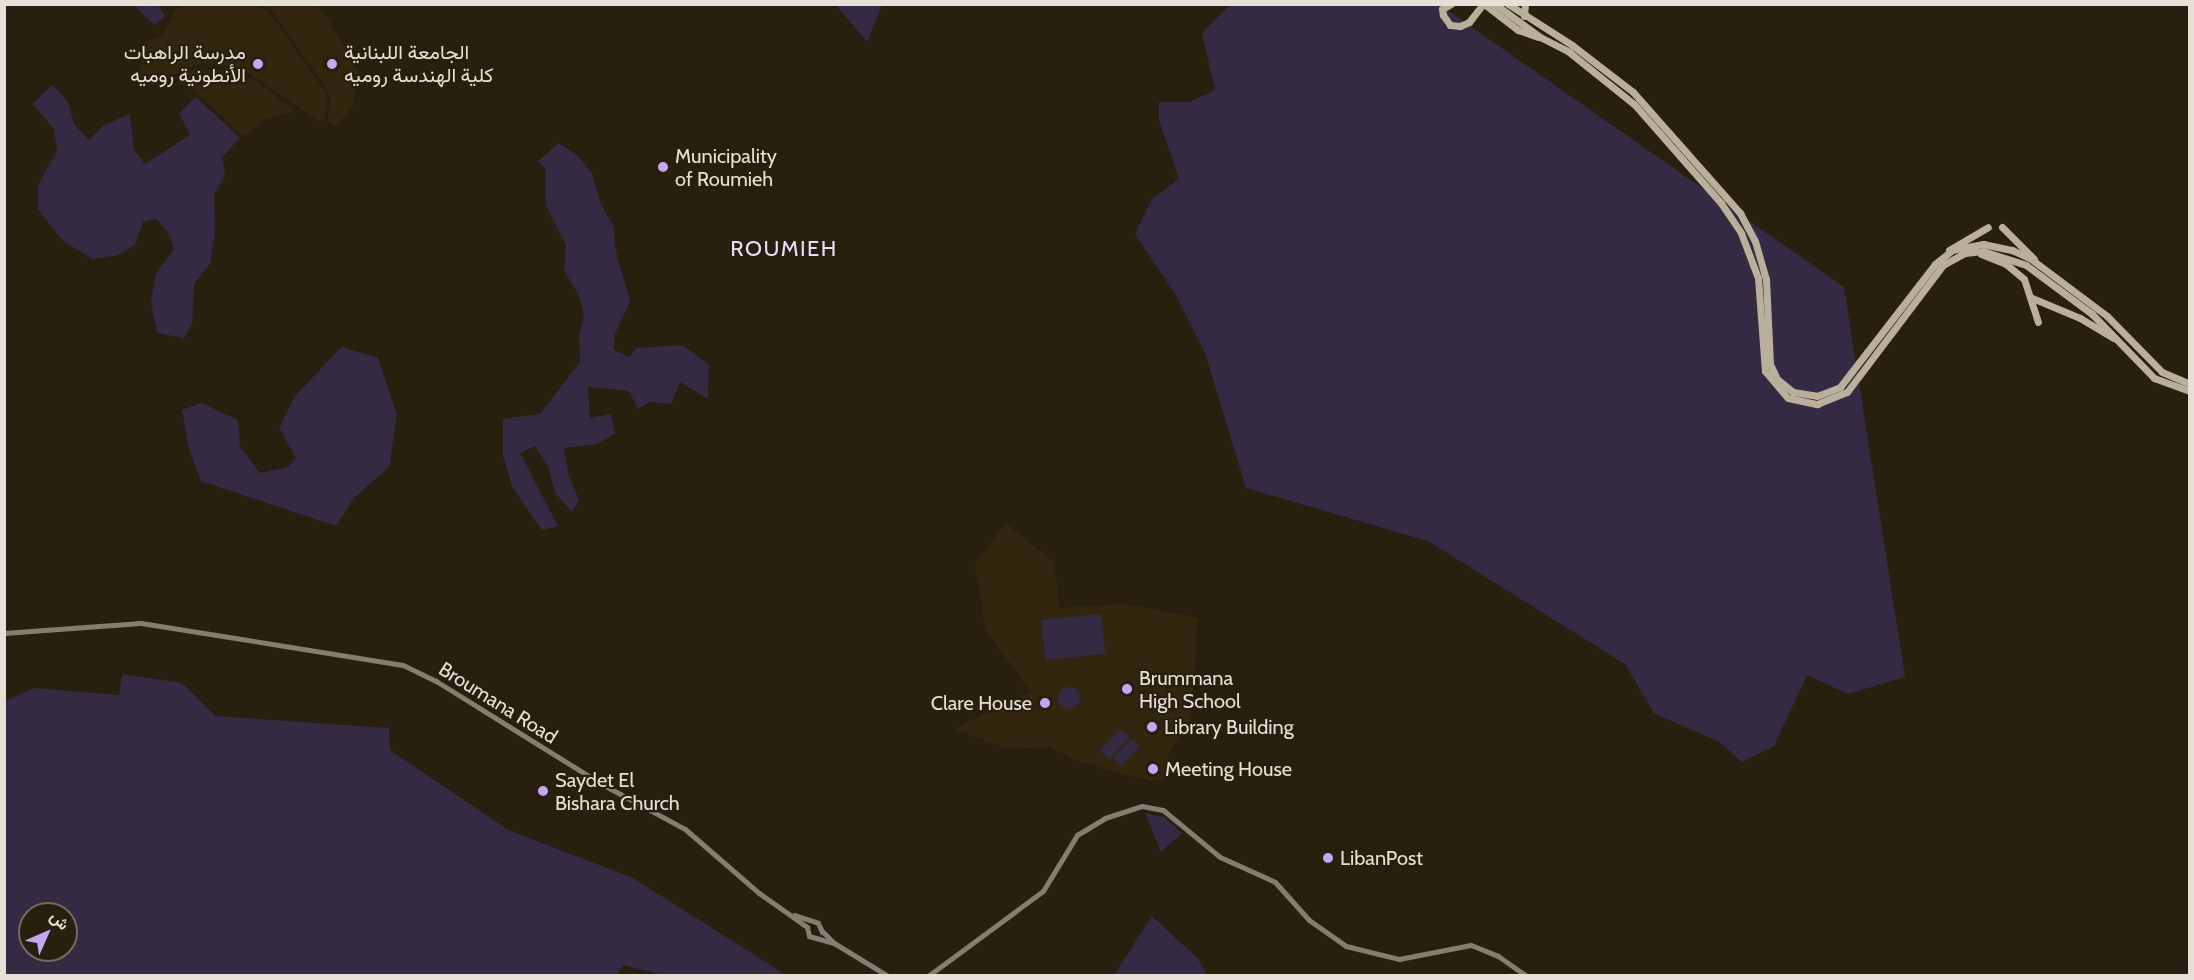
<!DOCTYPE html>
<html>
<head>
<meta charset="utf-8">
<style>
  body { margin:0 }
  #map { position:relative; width:2194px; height:980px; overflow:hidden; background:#281f0f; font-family:Cabin,Vazirmatn,sans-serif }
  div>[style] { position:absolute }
  .built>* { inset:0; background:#32260f }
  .green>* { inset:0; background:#342a44; transform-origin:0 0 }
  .round { border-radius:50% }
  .secondary>* { height:5px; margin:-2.5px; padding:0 2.5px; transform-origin:2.5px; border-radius:2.5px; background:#847d70 }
  .highway>* { height:7px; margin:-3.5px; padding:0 3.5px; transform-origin:3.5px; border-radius:3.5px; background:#baaf9b }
  .dots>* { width:16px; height:16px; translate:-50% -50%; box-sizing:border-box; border:3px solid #281f0f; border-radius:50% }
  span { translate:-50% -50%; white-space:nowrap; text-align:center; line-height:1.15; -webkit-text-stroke:4.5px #281f0f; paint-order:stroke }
  .poi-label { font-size:20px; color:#e6e0d6 }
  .right { translate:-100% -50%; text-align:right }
  .left { translate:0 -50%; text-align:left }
  .street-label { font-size:20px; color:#e6e0d6 }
  .quarter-label { font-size:22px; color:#e7ddfa; letter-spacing:1.5px }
  .frame { position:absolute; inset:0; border:6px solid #e6e0d6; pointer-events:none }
  .north { position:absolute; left:18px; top:902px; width:60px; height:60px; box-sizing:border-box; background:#281f0f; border:2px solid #746c5f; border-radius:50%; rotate:45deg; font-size:16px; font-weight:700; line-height:24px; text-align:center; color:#e6e0d6 }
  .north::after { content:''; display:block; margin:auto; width:21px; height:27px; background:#c3a7f2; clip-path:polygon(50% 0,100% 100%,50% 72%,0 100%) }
</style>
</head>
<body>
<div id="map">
  <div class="built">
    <i style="clip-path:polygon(186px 4px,258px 5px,270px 13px,327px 94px,325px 120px,320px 122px,250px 73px,223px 65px,200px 63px,145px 88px,137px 88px,138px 70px,149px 41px,163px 35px,176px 9px)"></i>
    <i style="clip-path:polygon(262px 5px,317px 5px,330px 22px,362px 81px,356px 85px,352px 107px,336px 126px,327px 121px,331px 102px,328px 91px,272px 11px)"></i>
    <i style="clip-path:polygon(196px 68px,236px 74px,256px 81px,295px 111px,267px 118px,243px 136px,200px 96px,179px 83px,176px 78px)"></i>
    <i style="clip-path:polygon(1006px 523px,1054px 562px,1059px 608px,1125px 604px,1198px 618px,1191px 720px,1168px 755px,1165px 779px,1151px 781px,1077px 761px,1050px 747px,1008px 749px,954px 729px,1031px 692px,986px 630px,975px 564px)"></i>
  </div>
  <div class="green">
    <i style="clip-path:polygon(134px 5px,158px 5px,165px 16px,155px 25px)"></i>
    <i style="clip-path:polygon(836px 5px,882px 5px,867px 42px)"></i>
    <i style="clip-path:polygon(1230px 5px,1440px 5px,1844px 287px,1905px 677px,1848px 694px,1807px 675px,1774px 746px,1742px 762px,1719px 742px,1654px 713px,1625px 664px,1428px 541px,1246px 488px,1205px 353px,1174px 292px,1135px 234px,1152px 199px,1179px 179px,1159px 120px,1159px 102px,1190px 102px,1215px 90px,1202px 33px)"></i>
    <i style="clip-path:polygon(52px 85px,68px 102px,74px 124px,89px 140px,104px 125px,130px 114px,134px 150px,145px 164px,190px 135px,179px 113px,196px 97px,240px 138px,222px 157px,225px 175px,214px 195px,215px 230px,210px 264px,194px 284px,192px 324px,184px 338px,157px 333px,151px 302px,156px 273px,174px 249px,170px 236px,157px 219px,143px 222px,135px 245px,118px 255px,92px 259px,62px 240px,38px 209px,38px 185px,57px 151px,54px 129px,33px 104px)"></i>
    <i style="clip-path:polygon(559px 143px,578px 156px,592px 173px,601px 204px,614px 227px,615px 248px,630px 301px,614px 336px,614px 350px,629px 357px,637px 348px,683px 345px,709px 365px,708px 399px,680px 382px,671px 404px,649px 402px,638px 409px,629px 391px,588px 387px,590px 418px,611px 414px,615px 433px,597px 444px,564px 448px,568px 473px,579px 500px,572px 512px,555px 493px,549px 468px,535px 446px,520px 453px,558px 526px,542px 530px,512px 487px,503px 454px,503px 419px,540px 414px,580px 362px,579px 336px,584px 315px,578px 293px,564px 271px,566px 245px,546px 205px,546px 170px,538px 161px)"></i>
    <i style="clip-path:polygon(342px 347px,378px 358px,397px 415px,389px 467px,354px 498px,336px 526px,201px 481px,189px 449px,182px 410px,202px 403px,238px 420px,240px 447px,260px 473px,288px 467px,296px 458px,279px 428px,295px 396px)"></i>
    <i style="left:1101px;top:614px;width:40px;height:60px;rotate:84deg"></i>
    <i style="clip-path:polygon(evenodd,122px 674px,182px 683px,215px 716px,389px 728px,390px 750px,508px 830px,633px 878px,786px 975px,663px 975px,623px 965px,616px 976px,5px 975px,5px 701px,34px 688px,119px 695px,122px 674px,30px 914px,66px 914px,66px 950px,30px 950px,30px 914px)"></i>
    <i class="round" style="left:1058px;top:687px;width:22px;height:22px"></i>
    <i style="left:1121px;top:729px;width:13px;height:30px;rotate:45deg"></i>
    <i style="left:1132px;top:739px;width:11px;height:27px;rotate:45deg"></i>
    <i style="clip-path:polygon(1145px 813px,1164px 817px,1182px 833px,1161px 852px)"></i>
    <i style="clip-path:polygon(1152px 916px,1198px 959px,1207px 975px,1114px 975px)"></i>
  </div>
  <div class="secondary">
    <i style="left:4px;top:633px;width:137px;rotate:-4.2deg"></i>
    <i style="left:141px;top:623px;width:265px;rotate:9.1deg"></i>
    <i style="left:403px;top:665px;width:37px;rotate:26deg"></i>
    <i style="left:436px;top:681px;width:191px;rotate:31.9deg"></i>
    <i style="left:598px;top:782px;width:99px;rotate:28.4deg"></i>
    <i style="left:685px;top:829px;width:98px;rotate:40.9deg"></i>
    <i style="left:759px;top:893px;width:59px;rotate:35.3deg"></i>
    <i style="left:807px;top:927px;width:9px;rotate:77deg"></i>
    <i style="left:809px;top:936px;width:26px;rotate:16deg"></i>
    <i style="left:794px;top:915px;width:25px;rotate:18deg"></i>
    <i style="left:818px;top:923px;width:10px;rotate:66deg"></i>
    <i style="left:822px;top:931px;width:17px;rotate:45deg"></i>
    <i style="left:834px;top:943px;width:63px;rotate:31.4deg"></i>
    <i style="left:928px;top:976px;width:143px;rotate:-36.5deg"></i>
    <i style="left:1043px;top:891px;width:66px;rotate:-58.7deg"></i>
    <i style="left:1077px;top:835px;width:33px;rotate:-31deg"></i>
    <i style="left:1105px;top:818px;width:39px;rotate:-18deg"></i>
    <i style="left:1142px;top:806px;width:21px;rotate:11deg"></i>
    <i style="left:1163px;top:810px;width:74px;rotate:39.5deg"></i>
    <i style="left:1220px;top:857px;width:60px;rotate:24.4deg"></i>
    <i style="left:1275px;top:882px;width:51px;rotate:48.2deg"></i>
    <i style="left:1309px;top:920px;width:45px;rotate:35.1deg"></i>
    <i style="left:1346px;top:946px;width:55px;rotate:13.8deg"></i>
    <i style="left:1399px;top:959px;width:73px;rotate:-11deg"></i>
    <i style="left:1471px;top:945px;width:29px;rotate:22deg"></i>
    <i style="left:1498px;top:956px;width:35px;rotate:35deg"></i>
  </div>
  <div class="highway">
    <i style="left:1451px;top:4px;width:10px;rotate:151deg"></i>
    <i style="left:1442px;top:9px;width:6px;rotate:81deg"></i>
    <i style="left:1443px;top:15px;width:12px;rotate:55deg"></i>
    <i style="left:1450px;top:25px;width:10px;rotate:6deg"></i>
    <i style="left:1460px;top:26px;width:10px;rotate:-24deg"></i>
    <i style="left:1469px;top:22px;width:23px;rotate:-52deg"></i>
    <i style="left:1484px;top:4px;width:43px;rotate:37.4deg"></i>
    <i style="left:1518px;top:30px;width:21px;rotate:19deg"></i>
    <i style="left:1495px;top:4px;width:56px;rotate:36.3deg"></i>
    <i style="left:1540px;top:37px;width:33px;rotate:27deg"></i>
    <i style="left:1569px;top:52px;width:83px;rotate:38.7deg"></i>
    <i style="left:1634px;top:104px;width:132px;rotate:48.7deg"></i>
    <i style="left:1721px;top:203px;width:36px;rotate:56deg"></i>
    <i style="left:1741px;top:233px;width:48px;rotate:69.3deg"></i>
    <i style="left:1758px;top:278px;width:93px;rotate:85.7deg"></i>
    <i style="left:1765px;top:371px;width:35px;rotate:50deg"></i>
    <i style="left:1788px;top:398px;width:30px;rotate:12deg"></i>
    <i style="left:1817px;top:404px;width:32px;rotate:-22deg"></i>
    <i style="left:1847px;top:392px;width:159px;rotate:-52.9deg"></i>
    <i style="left:1943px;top:265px;width:25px;rotate:-29deg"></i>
    <i style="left:1965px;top:253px;width:18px;rotate:-6deg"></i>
    <i style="left:1983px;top:251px;width:45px;rotate:18deg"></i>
    <i style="left:2026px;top:265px;width:82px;rotate:36.6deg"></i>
    <i style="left:2092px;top:314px;width:89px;rotate:45.9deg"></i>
    <i style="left:2154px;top:378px;width:38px;rotate:20deg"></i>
    <i style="left:1508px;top:4px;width:76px;rotate:32.6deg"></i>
    <i style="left:1572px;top:45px;width:77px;rotate:37.6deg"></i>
    <i style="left:1633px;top:92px;width:162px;rotate:48.5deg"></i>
    <i style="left:1740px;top:213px;width:32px;rotate:62deg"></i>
    <i style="left:1755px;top:241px;width:40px;rotate:74deg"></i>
    <i style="left:1766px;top:279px;width:85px;rotate:87.3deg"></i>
    <i style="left:1770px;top:364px;width:17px;rotate:65deg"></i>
    <i style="left:1777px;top:379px;width:21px;rotate:39deg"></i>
    <i style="left:1793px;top:392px;width:24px;rotate:9deg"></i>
    <i style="left:1817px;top:396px;width:25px;rotate:-21deg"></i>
    <i style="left:1840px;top:387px;width:155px;rotate:-52.3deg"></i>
    <i style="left:1935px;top:264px;width:22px;rotate:-39deg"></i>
    <i style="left:1952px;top:250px;width:32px;rotate:-11deg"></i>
    <i style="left:1983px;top:244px;width:30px;rotate:12deg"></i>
    <i style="left:2012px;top:250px;width:21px;rotate:25deg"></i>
    <i style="left:2031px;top:259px;width:95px;rotate:36.9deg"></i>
    <i style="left:2107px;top:316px;width:78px;rotate:45.5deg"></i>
    <i style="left:2162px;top:372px;width:30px;rotate:23deg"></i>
    <i style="left:1524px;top:16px;width:12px;rotate:-85deg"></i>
    <i style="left:2002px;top:227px;width:45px;rotate:45deg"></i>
    <i style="left:1949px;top:250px;width:45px;rotate:-30.5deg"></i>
    <i style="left:1981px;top:254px;width:27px;rotate:22deg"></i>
    <i style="left:2006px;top:264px;width:23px;rotate:40deg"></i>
    <i style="left:2024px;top:279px;width:45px;rotate:72deg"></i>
    <i style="left:2032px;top:298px;width:52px;rotate:22.6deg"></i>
    <i style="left:2080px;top:318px;width:39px;rotate:31deg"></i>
  </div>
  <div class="dots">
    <i style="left:258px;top:64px;background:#c3a7f2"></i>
    <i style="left:332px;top:64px;background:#c3a7f2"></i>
    <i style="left:663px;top:167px;background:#c3a7f2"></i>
    <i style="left:1127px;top:689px;background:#c3a7f2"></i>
    <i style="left:1045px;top:703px;background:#c3a7f2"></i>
    <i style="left:1152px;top:727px;background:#c3a7f2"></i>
    <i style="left:1153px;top:769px;background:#c3a7f2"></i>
    <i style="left:543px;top:791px;background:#c3a7f2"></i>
    <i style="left:1328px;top:858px;background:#c3a7f2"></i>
  </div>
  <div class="poi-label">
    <span class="right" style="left:246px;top:64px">مدرسة الراهبات<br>الأنطونية روميه</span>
    <span class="left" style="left:344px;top:64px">الجامعة اللبنانية<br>كلية الهندسة روميه</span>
    <span class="left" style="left:675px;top:168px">Municipality<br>of Roumieh</span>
    <span class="left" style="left:1139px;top:690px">Brummana<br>High School</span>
    <span class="right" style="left:1032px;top:703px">Clare House</span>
    <span class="left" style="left:1164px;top:727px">Library Building</span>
    <span class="left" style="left:1165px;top:769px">Meeting House</span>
    <span class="left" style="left:555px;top:792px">Saydet El<br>Bishara Church</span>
    <span class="left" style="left:1340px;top:858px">LibanPost</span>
  </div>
  <div class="street-label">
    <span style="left:498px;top:703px;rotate:32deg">Broumana Road</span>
  </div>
  <div class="quarter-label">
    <span style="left:784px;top:249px">ROUMIEH</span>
  </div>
  <div class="frame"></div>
  <div class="north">ش</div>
</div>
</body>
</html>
